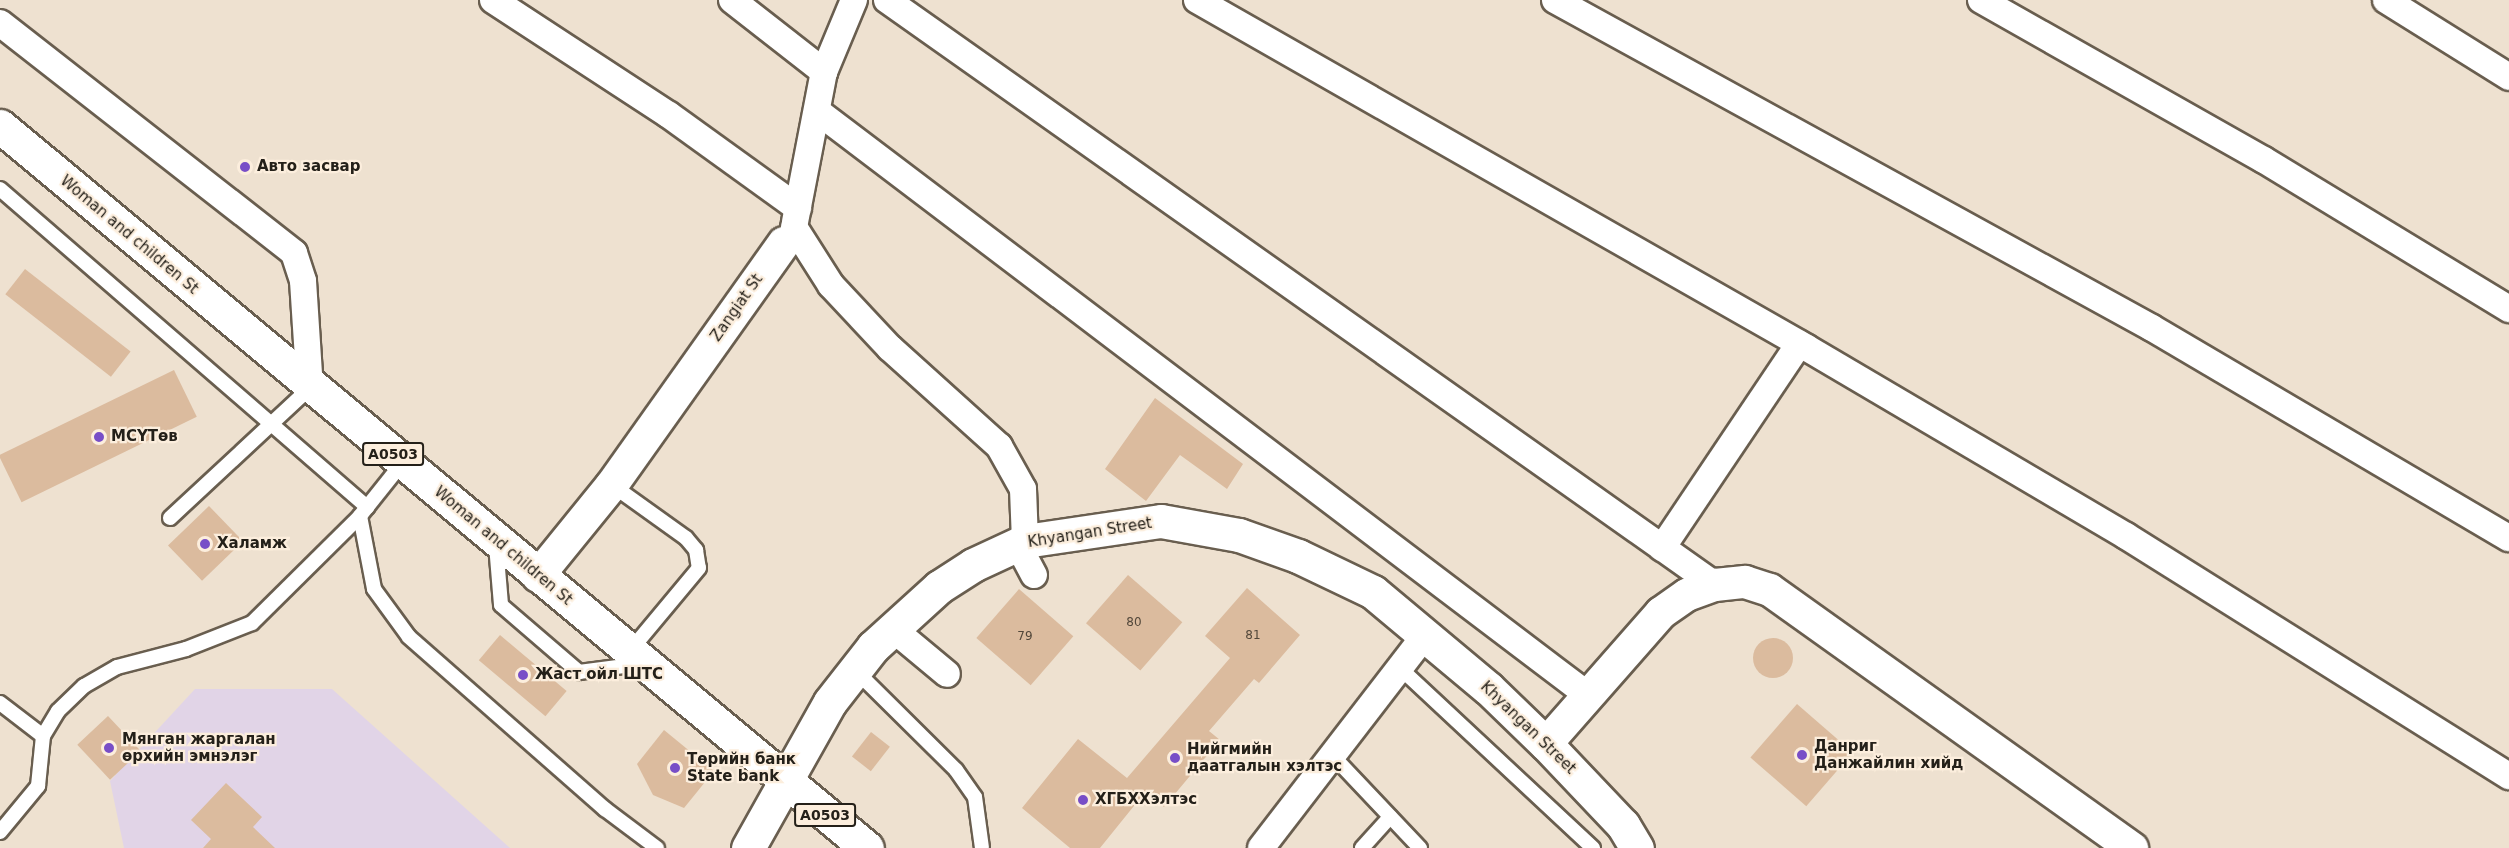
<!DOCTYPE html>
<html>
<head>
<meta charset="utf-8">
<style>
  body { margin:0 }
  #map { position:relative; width:2509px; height:848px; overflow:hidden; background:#eee1d0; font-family:"DejaVu Sans",sans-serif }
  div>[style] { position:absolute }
  .education>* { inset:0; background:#e1d4e7 }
  .building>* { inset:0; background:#dbbb9e; transform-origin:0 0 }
  .round { border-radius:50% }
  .roads { filter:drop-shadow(2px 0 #695e4f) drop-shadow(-2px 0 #695e4f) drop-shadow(0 2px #695e4f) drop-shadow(0 -2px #695e4f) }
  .service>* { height:14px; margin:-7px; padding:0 7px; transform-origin:7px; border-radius:7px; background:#fff }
  .minor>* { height:26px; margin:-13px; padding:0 13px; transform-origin:13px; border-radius:13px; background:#fff }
  .tertiary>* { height:32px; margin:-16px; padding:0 16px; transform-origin:16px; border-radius:16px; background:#fff }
  .secondary>* { height:33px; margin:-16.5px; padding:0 16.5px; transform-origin:16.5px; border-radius:16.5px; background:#fff }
  .primary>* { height:33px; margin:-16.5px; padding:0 16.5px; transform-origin:16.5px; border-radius:16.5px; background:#fff }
  .dots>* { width:16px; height:16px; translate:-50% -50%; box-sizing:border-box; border:3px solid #fceedd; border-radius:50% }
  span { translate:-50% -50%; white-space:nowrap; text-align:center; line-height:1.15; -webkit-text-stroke:4.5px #fceedd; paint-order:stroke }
  .number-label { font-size:12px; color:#52473a }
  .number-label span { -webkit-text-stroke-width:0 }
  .shield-label span { padding:2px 4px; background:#fceedd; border:2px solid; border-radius:4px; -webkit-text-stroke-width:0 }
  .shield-label { font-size:14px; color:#242019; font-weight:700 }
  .poi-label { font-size:15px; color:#242019; font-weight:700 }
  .left { translate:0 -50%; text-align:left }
  .street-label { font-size:15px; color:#242019 }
</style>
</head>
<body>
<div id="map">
  <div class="education">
    <i style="clip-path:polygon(195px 689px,332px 689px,510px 848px,124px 848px,110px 781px)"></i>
  </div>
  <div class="building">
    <i style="left:25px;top:269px;width:134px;height:32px;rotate:38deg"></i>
    <i style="left:174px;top:370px;width:52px;height:195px;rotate:64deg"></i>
    <i style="clip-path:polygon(1155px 398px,1243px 464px,1227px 489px,1180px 455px,1146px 501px,1105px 469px)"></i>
    <i style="left:209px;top:506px;width:49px;height:57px;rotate:46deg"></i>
    <i style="left:1128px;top:575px;width:72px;height:64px;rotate:41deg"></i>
    <i style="clip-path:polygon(1247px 588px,1300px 635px,1259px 683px,1254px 679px,1209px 731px,1220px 740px,1164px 807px,1146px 791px,1100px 848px,1070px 848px,1022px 808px,1078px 739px,1127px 778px,1230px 658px,1205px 636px)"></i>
    <i style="left:1019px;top:589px;width:72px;height:65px;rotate:41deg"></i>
    <i style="left:500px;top:635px;width:87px;height:33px;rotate:40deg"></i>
    <i class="round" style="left:1753px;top:638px;width:40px;height:40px"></i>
    <i style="left:1797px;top:704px;width:74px;height:71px;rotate:41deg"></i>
    <i style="left:108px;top:716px;width:48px;height:42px;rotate:47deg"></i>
    <i style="clip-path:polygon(664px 730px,714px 771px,684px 808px,653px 795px,637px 764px)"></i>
    <i style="left:871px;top:732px;width:24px;height:31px;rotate:38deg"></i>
    <i style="clip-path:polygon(226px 783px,262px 817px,253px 827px,275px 848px,203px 848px,211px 839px,191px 820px)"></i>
  </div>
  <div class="roads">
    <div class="service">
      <i style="left:0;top:189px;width:486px;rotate:40.9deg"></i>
      <i style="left:612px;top:485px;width:91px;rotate:35.6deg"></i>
      <i style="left:686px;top:538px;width:16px;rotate:50deg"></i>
      <i style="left:696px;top:550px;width:18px;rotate:81deg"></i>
      <i style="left:699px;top:568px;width:109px;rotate:129.8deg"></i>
      <i style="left:360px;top:516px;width:74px;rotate:79.1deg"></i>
      <i style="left:374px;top:589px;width:59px;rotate:53.9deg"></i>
      <i style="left:409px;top:637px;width:261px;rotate:41.3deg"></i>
      <i style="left:605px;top:809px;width:65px;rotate:36.9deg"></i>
      <i style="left:170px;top:518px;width:191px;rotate:-42.9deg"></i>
      <i style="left:496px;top:545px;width:60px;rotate:85.2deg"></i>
      <i style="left:501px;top:605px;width:103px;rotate:40.7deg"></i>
      <i style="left:579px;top:672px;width:62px;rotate:-7.5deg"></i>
      <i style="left:1400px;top:668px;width:264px;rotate:43deg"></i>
      <i style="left:855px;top:670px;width:142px;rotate:44.7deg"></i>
      <i style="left:956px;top:770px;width:33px;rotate:55deg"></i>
      <i style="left:975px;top:797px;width:51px;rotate:82.2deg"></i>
      <i style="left:0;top:703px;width:54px;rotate:37.5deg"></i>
      <i style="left:1332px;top:755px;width:128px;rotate:46.6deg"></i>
      <i style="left:0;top:832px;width:60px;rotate:-50.4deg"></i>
      <i style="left:38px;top:786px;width:50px;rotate:-84.3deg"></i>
      <i style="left:43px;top:736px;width:29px;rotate:-59deg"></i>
      <i style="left:58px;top:711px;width:36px;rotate:-44deg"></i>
      <i style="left:84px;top:686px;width:38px;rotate:-30deg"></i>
      <i style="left:117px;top:667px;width:71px;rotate:-14.6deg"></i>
      <i style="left:186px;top:649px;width:71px;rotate:-21.5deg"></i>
      <i style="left:252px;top:623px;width:152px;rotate:-44.7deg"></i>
      <i style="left:360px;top:516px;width:69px;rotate:-51.5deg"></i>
      <i style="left:1362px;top:848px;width:42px;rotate:-47.9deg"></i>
    </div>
    <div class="minor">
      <i style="left:493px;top:0;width:210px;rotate:33.2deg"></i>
      <i style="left:669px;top:115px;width:159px;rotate:35.8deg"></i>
      <i style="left:732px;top:0;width:117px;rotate:38deg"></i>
      <i style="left:887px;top:0;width:1014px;rotate:35.24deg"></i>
      <i style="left:1197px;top:0;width:702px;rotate:29.7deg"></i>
      <i style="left:1807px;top:348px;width:370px;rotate:30.5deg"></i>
      <i style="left:2126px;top:536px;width:452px;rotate:32.1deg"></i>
      <i style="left:1555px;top:0;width:681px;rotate:28.78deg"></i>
      <i style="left:2152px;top:328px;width:414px;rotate:30.5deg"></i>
      <i style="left:1981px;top:0;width:325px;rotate:29.5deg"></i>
      <i style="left:2264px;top:160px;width:287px;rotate:31.3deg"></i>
      <i style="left:2386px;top:0;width:145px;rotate:32deg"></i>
      <i style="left:0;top:23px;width:373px;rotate:38deg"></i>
      <i style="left:294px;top:253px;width:29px;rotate:72deg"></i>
      <i style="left:303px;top:281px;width:107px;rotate:86.3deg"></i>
      <i style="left:817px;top:111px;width:969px;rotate:37.15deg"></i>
      <i style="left:795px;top:222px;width:153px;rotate:-79.1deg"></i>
      <i style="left:824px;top:72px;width:78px;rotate:-67.4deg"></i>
      <i style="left:794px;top:227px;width:69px;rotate:57.5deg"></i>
      <i style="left:831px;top:285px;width:86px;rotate:46.9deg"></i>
      <i style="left:890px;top:348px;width:147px;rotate:42deg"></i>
      <i style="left:999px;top:446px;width:49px;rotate:60.8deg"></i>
      <i style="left:1023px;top:489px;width:52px;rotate:87.8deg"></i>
      <i style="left:1018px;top:545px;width:34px;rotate:62deg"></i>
      <i style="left:1662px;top:548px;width:246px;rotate:-56.1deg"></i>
      <i style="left:893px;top:629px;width:70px;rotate:39.8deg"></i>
      <i style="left:1261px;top:848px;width:269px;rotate:-52.4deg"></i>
    </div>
    <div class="tertiary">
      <i style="left:538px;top:576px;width:117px;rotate:-50.9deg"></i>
      <i style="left:612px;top:485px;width:297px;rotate:-54.6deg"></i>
      <i style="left:1546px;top:744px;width:174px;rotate:-48.7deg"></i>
      <i style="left:1661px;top:613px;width:32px;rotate:-35deg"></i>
      <i style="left:1687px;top:595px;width:30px;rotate:-20deg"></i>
      <i style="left:1715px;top:585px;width:30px;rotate:-6deg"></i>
      <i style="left:1745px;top:582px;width:26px;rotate:18deg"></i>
      <i style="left:1770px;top:590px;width:445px;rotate:35.5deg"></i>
    </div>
    <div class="secondary">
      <i style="left:748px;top:848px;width:167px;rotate:-60.7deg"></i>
      <i style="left:830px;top:702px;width:70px;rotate:-52deg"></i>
      <i style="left:873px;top:647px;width:89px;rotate:-42.3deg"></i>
      <i style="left:939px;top:587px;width:40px;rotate:-32.9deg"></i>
      <i style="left:973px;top:565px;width:57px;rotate:-24.8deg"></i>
      <i style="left:1025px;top:541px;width:137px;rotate:-8.4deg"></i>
      <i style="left:1161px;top:521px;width:79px;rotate:10.2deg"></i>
      <i style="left:1239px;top:535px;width:63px;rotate:19.6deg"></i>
      <i style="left:1298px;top:556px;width:83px;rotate:25.6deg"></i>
      <i style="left:1373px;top:592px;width:150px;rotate:39.9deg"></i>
      <i style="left:1488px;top:688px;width:81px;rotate:44deg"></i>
      <i style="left:1546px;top:744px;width:112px;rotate:46.5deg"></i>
      <i style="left:1623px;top:825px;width:27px;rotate:59deg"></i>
    </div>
    <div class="primary">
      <i style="left:0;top:126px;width:1128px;rotate:39.79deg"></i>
    </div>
  </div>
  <div class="dots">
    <i style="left:245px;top:167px;background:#784ec7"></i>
    <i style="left:99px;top:437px;background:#784ec7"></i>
    <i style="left:205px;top:544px;background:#784ec7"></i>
    <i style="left:523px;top:675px;background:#784ec7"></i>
    <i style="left:109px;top:748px;background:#784ec7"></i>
    <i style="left:1802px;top:755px;background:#784ec7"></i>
    <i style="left:1175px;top:758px;background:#784ec7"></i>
    <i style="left:675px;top:768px;background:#784ec7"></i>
    <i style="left:1083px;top:800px;background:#784ec7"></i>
  </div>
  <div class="number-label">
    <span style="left:1134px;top:623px">80</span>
    <span style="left:1253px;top:636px">81</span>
    <span style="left:1025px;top:637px">79</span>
  </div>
  <div class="shield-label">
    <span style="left:393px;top:454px">A0503</span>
    <span style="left:825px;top:815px">A0503</span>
  </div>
  <div class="poi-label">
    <span class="left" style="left:257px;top:167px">Авто засвар</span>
    <span class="left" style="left:111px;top:437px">МСҮТөв</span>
    <span class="left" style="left:217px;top:544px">Халамж</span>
    <span class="left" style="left:535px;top:675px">Жаст ойл ШТС</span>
    <span class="left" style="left:122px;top:748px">Мянган жаргалан<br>өрхийн эмнэлэг</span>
    <span class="left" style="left:1814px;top:755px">Данриг<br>Данжайлин хийд</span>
    <span class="left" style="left:1187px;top:758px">Нийгмийн<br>даатгалын хэлтэс</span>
    <span class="left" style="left:687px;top:768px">Төрийн банк<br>State bank</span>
    <span class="left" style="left:1095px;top:800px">ХГБХХэлтэс</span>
  </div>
  <div class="street-label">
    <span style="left:129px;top:235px;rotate:40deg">Woman and children St</span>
    <span style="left:737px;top:308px;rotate:-55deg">Zangiat St</span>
    <span style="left:1090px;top:533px;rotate:-9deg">Khyangan Street</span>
    <span style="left:503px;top:546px;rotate:40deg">Woman and children St</span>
    <span style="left:1528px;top:728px;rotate:44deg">Khyangan Street</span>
  </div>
</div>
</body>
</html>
